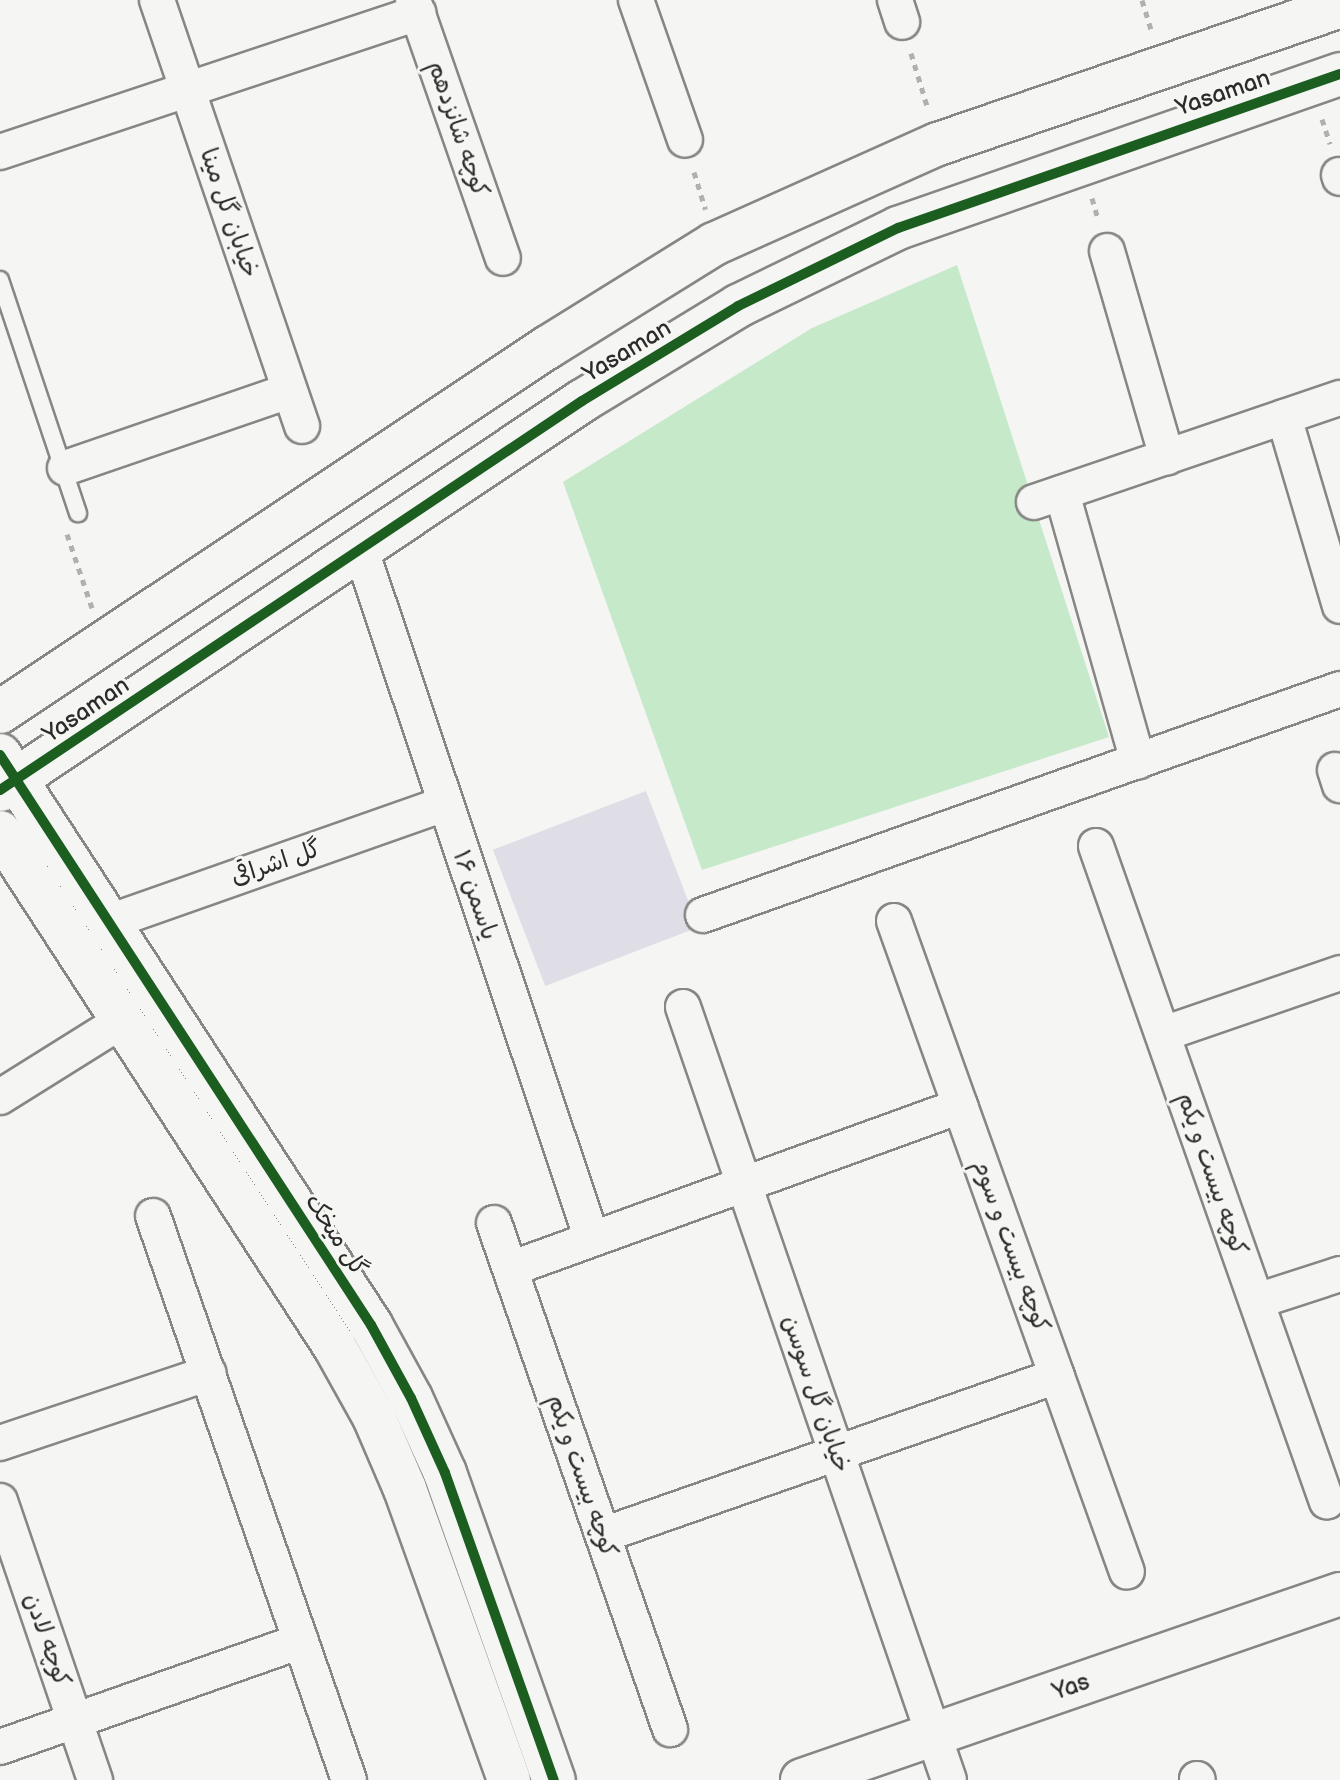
<!DOCTYPE html>
<html>
<head>
<meta charset="utf-8">
<style>
  body { margin:0 }
  #map { position:relative; width:1340px; height:1780px; overflow:hidden; background:#f5f5f3; font-family:"Balsamiq Sans","Playpen Sans Arabic",sans-serif }
  div>[style] { position:absolute }
  .green>* { inset:0; background:#c6e9ca }
  .building>* { inset:0; background:#dfdee7; transform-origin:0 0 }
  .path>* { height:5px; margin-top:-2.5px; transform-origin:0; background:repeating-linear-gradient(90deg,#b0b0af 0 6px,transparent 0 12px) }
  .roads { filter:drop-shadow(2px 0 #868685) drop-shadow(-2px 0 #868685) drop-shadow(0 2px #868685) drop-shadow(0 -2px #868685) }
  .service>* { height:16px; margin:-8px; padding:0 8px; transform-origin:8px; border-radius:8px; background:#f5f5f3 }
  .minor>* { height:34px; margin:-17px; padding:0 17px; transform-origin:17px; border-radius:17px; background:#f5f5f3 }
  .tertiary>* { height:42px; margin:-21px; padding:0 21px; transform-origin:21px; border-radius:21px; background:#f5f5f3 }
  .cycleway>* { height:10px; margin:-5px; padding:0 5px; transform-origin:5px; border-radius:5px; background:#1b5e20 }
  span { translate:-50% -50%; white-space:nowrap; text-align:center; line-height:1.15; -webkit-text-stroke:6px #f6f6f2; paint-order:stroke }
  .street-label { font-size:24px; color:#2b2b2b }
</style>
</head>
<body>
<div id="map">
  <div class="green">
    <i style="clip-path:polygon(957px 265px,1109px 737px,702px 870px,563px 482px,812px 328px)"></i>
  </div>
  <div class="building">
    <i style="left:646px;top:791px;width:146px;height:164px;rotate:69deg"></i>
  </div>
  <div class="path">
    <i style="left:1142px;top:0;width:34px;rotate:73deg"></i>
    <i style="left:911px;top:53px;width:59px;rotate:73.1deg"></i>
    <i style="left:1322px;top:119px;width:26px;rotate:72deg"></i>
    <i style="left:694px;top:172px;width:39px;rotate:73deg"></i>
    <i style="left:1092px;top:198px;width:22px;rotate:74deg"></i>
    <i style="left:67px;top:534px;width:78px;rotate:71.3deg"></i>
  </div>
  <div class="roads">
    <div class="service">
      <i style="left:0;top:280px;width:246px;rotate:71.5deg"></i>
    </div>
    <div class="minor">
      <i style="left:157px;top:0;width:450px;rotate:71.2deg"></i>
      <i style="left:413px;top:0;width:273px;rotate:70.8deg"></i>
      <i style="left:636px;top:0;width:148px;rotate:70.7deg"></i>
      <i style="left:895px;top:0;width:23px;rotate:72deg"></i>
      <i style="left:0;top:152px;width:441px;rotate:-18.4deg"></i>
      <i style="left:1339px;top:175px;width:3px;rotate:72deg"></i>
      <i style="left:1107px;top:251px;width:215px;rotate:73.8deg"></i>
      <i style="left:1284px;top:417px;width:197px;rotate:73.5deg"></i>
      <i style="left:65px;top:468px;width:237px;rotate:-19deg"></i>
      <i style="left:1062px;top:493px;width:279px;rotate:74.2deg"></i>
      <i style="left:1034px;top:502px;width:323px;rotate:-18.8deg"></i>
      <i style="left:361px;top:550px;width:727px;rotate:71.47deg"></i>
      <i style="left:1335px;top:770px;width:16px;rotate:72deg"></i>
      <i style="left:1096px;top:846px;width:695px;rotate:70.6deg"></i>
      <i style="left:703px;top:915px;width:676px;rotate:-19.53deg"></i>
      <i style="left:894px;top:921px;width:691px;rotate:70.31deg"></i>
      <i style="left:109px;top:922px;width:355px;rotate:-19.4deg"></i>
      <i style="left:683px;top:1007px;width:817px;rotate:71.01deg"></i>
      <i style="left:1163px;top:1034px;width:187px;rotate:-19deg"></i>
      <i style="left:0;top:1097px;width:145px;rotate:-32deg"></i>
      <i style="left:153px;top:1216px;width:597px;rotate:70.84deg"></i>
      <i style="left:494px;top:1223px;width:536px;rotate:70.82deg"></i>
      <i style="left:510px;top:1269px;width:479px;rotate:-19.9deg"></i>
      <i style="left:1257px;top:1301px;width:87px;rotate:-18deg"></i>
      <i style="left:0;top:1443px;width:220px;rotate:-18.5deg"></i>
      <i style="left:0;top:1501px;width:295px;rotate:71.2deg"></i>
      <i style="left:603px;top:1535px;width:481px;rotate:-19.3deg"></i>
      <i style="left:0;top:1747px;width:319px;rotate:-19.4deg"></i>
      <i style="left:1197px;top:1779px;width:1px;rotate:45deg"></i>
    </div>
    <div class="tertiary">
      <i style="left:0;top:712px;width:658px;rotate:-33.67deg"></i>
      <i style="left:548px;top:347px;width:195px;rotate:-31.8deg"></i>
      <i style="left:714px;top:244px;width:245px;rotate:-24.1deg"></i>
      <i style="left:938px;top:144px;width:425px;rotate:-18.9deg"></i>
      <i style="left:0;top:755px;width:680px;rotate:56.94deg"></i>
      <i style="left:371px;top:1325px;width:83px;rotate:61.3deg"></i>
      <i style="left:411px;top:1398px;width:82px;rotate:65.6deg"></i>
      <i style="left:445px;top:1473px;width:326px;rotate:70.5deg"></i>
      <i style="left:0;top:790px;width:700px;rotate:-33.76deg"></i>
      <i style="left:582px;top:401px;width:183px;rotate:-31.3deg"></i>
      <i style="left:738px;top:306px;width:178px;rotate:-26deg"></i>
      <i style="left:898px;top:228px;width:468px;rotate:-19.2deg"></i>
      <i style="left:0;top:832px;width:614px;rotate:56.96deg"></i>
      <i style="left:335px;top:1347px;width:80px;rotate:60.9deg"></i>
      <i style="left:374px;top:1417px;width:78px;rotate:66.7deg"></i>
      <i style="left:405px;top:1489px;width:309px;rotate:70.3deg"></i>
      <i style="left:802px;top:1780px;width:569px;rotate:-19.07deg"></i>
    </div>
  </div>
  <div class="cycleway">
    <i style="left:0;top:755px;width:680px;rotate:56.94deg"></i>
    <i style="left:371px;top:1325px;width:83px;rotate:61.3deg"></i>
    <i style="left:411px;top:1398px;width:82px;rotate:65.6deg"></i>
    <i style="left:445px;top:1473px;width:326px;rotate:70.5deg"></i>
    <i style="left:0;top:790px;width:700px;rotate:-33.76deg"></i>
    <i style="left:582px;top:401px;width:183px;rotate:-31.3deg"></i>
    <i style="left:738px;top:306px;width:178px;rotate:-26deg"></i>
    <i style="left:898px;top:228px;width:468px;rotate:-19.2deg"></i>
  </div>
  <div class="street-label">
    <span style="left:1223px;top:93px;rotate:-19deg">Yasaman</span>
    <span style="left:458px;top:129px;rotate:71deg">کوچه شانزدهم</span>
    <span style="left:229px;top:213px;rotate:71deg">خیابان گل مینا</span>
    <span style="left:627px;top:351px;rotate:-31deg">Yasaman</span>
    <span style="left:86px;top:710px;rotate:-34deg">Yasaman</span>
    <span style="left:276px;top:863px;rotate:-19deg">گل اشراقی</span>
    <span style="left:475px;top:895px;rotate:71deg">یاسمن ۱۶</span>
    <span style="left:1212px;top:1174px;rotate:71deg">کوچه بیست و یکم</span>
    <span style="left:336px;top:1235px;rotate:57deg">گل میخک</span>
    <span style="left:1011px;top:1246px;rotate:70deg">کوچه بیست و سوم</span>
    <span style="left:816px;top:1394px;rotate:71deg">خیابان گل سوسن</span>
    <span style="left:582px;top:1476px;rotate:71deg">کوچه بیست و یکم</span>
    <span style="left:47px;top:1640px;rotate:71deg">کوچه لادن</span>
    <span style="left:1071px;top:1687px;rotate:-19deg">Yas</span>
  </div>
</div>
</body>
</html>
